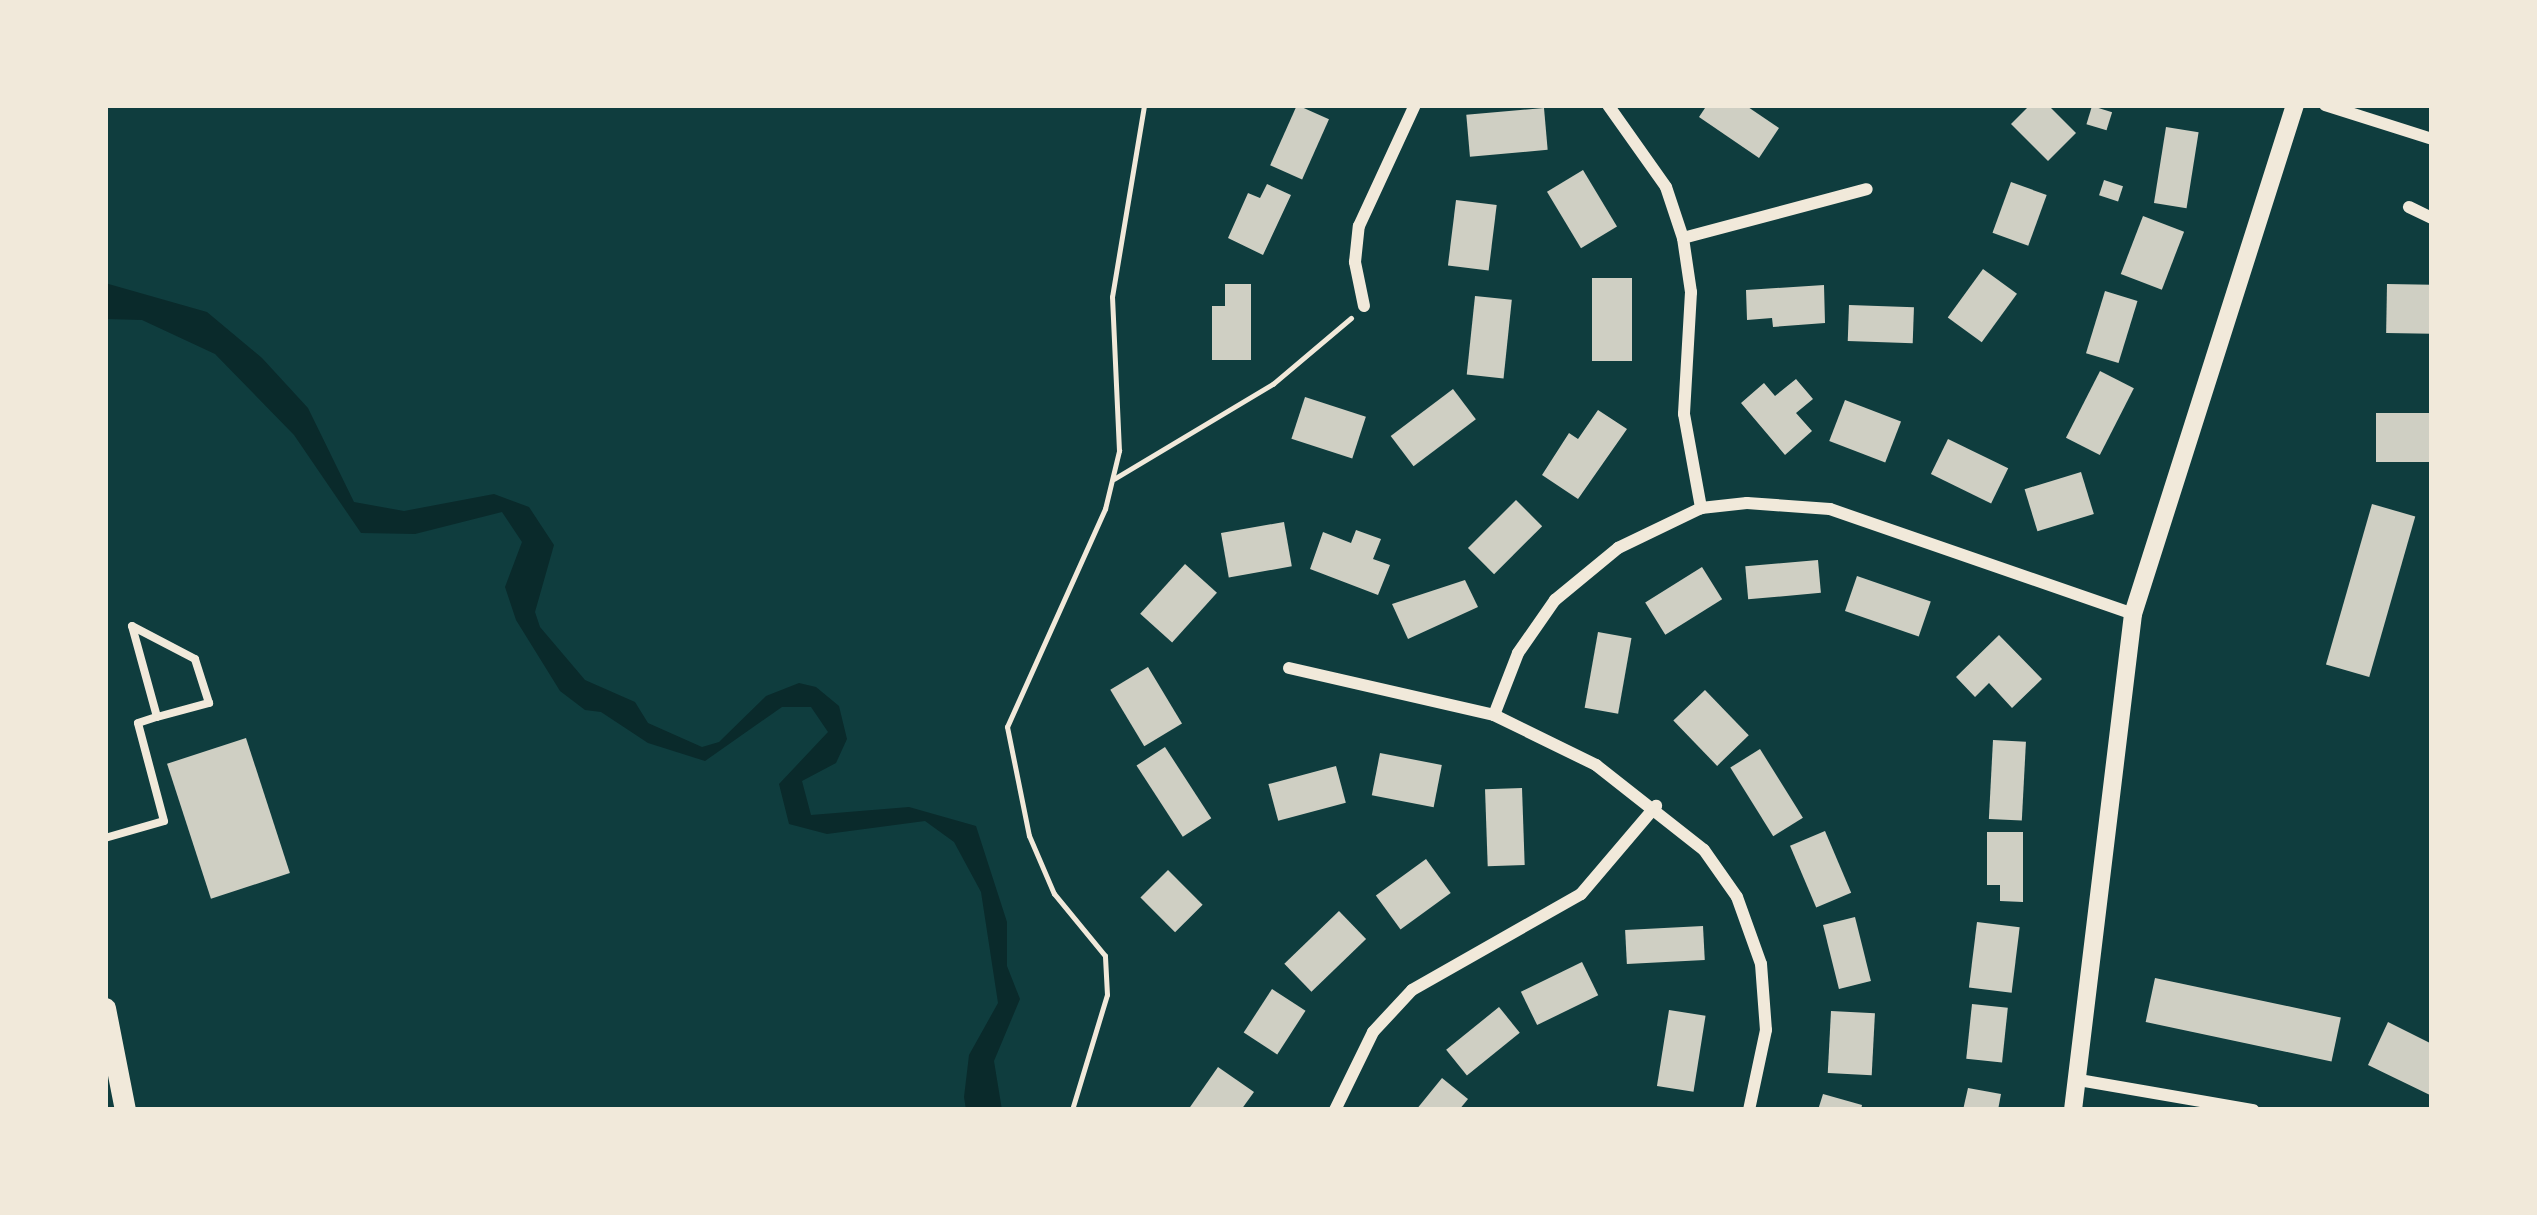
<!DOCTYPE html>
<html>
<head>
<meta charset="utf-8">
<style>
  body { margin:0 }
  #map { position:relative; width:2537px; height:1215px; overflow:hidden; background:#0f3d3e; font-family:Rubik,sans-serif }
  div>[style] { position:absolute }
  .water>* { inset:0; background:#0a2a2b }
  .building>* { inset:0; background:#cfcfc3; transform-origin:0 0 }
  .path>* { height:4.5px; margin:-2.25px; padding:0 2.25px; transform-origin:2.25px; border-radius:2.25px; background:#f1e9da }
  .service>* { height:8px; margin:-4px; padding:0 4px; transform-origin:4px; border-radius:4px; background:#f1e9da }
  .minor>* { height:12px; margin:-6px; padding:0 6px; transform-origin:6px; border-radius:6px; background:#f1e9da }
  .tertiary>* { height:18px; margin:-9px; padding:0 9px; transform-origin:9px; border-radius:9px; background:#f1e9da }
  .secondary>* { height:21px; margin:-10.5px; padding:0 10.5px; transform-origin:10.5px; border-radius:10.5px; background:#f1e9da }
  span { translate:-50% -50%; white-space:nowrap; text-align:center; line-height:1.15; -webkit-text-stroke:10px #f1e9da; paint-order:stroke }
  .frame { position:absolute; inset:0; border:108px solid #f1e9da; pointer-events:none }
</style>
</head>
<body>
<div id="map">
  <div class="water">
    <i style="clip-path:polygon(105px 283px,207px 312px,262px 358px,308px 408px,354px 502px,404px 511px,494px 494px,529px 507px,554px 545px,535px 612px,540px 627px,585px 680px,635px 702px,648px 723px,702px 747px,719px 742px,766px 696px,799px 683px,816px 687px,839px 706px,847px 739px,836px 763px,802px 781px,811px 815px,909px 807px,976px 826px,1007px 922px,1007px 966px,1020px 999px,994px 1061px,1002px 1110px,966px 1110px,964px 1097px,969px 1055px,998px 1003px,981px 892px,954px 842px,925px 821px,827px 834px,789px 824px,779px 784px,828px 732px,811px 707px,782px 707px,705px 761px,648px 743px,601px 712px,585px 710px,560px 691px,516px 620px,505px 587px,522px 542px,502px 512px,415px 534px,361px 533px,294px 435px,215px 354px,142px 320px,105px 319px)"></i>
  </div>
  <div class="building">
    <i style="left:1297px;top:105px;width:35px;height:66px;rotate:24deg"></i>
    <i style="clip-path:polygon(1707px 105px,1745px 105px,1779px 128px,1759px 158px,1699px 117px)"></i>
    <i style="clip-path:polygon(2030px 105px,2048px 105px,2076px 133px,2048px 161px,2011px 124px)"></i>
    <i style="left:2092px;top:106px;width:21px;height:19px;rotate:17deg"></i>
    <i style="left:1544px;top:108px;width:42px;height:78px;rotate:85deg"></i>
    <i style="left:2166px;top:127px;width:33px;height:77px;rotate:9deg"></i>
    <i style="left:1583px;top:170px;width:66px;height:42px;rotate:59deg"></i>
    <i style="left:2104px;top:180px;width:20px;height:16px;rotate:18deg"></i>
    <i style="left:2011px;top:182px;width:38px;height:54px;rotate:20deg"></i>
    <i style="clip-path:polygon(1267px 184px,1291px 195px,1263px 255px,1228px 238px,1248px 193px,1260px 198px)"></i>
    <i style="left:1456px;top:200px;width:41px;height:66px;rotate:7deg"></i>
    <i style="left:2143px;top:216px;width:44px;height:62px;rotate:21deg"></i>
    <i style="left:1983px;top:269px;width:42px;height:60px;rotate:36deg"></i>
    <i style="left:1592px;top:278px;width:40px;height:83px"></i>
    <i style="clip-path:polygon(1225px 284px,1251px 284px,1251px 360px,1212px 360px,1212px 306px,1225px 306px)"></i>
    <i style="left:2387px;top:284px;width:45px;height:49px;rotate:1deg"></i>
    <i style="clip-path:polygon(1824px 285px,1825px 323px,1773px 327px,1772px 318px,1747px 320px,1746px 290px)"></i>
    <i style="left:2105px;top:291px;width:34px;height:65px;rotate:17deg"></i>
    <i style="left:1475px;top:296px;width:37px;height:79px;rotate:6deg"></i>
    <i style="left:1849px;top:305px;width:65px;height:36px;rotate:2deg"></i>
    <i style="left:2100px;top:371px;width:38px;height:75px;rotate:27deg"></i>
    <i style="clip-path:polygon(1796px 379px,1813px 399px,1796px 413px,1812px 431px,1785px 455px,1741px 403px,1764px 383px,1775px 396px)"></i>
    <i style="left:1453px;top:389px;width:38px;height:78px;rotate:53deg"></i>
    <i style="left:1305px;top:397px;width:64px;height:44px;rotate:18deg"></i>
    <i style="left:1845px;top:400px;width:60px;height:44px;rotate:21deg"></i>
    <i style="clip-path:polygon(1598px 410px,1627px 429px,1578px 499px,1542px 475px,1569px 433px,1578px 439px)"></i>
    <i style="left:2432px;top:413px;width:49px;height:56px;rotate:90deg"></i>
    <i style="left:1948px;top:439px;width:67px;height:39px;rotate:26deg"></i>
    <i style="left:2081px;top:472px;width:44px;height:59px;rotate:73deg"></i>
    <i style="left:1516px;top:500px;width:37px;height:68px;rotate:45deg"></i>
    <i style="left:2372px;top:504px;width:45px;height:167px;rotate:16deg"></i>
    <i style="left:1284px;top:522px;width:45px;height:64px;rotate:80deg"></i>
    <i style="clip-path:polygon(1356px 530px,1381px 539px,1373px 559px,1390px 565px,1378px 595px,1310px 569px,1323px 532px,1351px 543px)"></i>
    <i style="left:1818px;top:560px;width:33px;height:73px;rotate:85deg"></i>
    <i style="left:1185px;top:564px;width:43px;height:67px;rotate:42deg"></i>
    <i style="left:1702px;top:567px;width:38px;height:67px;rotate:58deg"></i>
    <i style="left:1857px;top:576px;width:78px;height:37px;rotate:19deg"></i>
    <i style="clip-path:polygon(1465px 580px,1478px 607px,1408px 639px,1392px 604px)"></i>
    <i style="left:1598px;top:632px;width:34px;height:77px;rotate:10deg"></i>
    <i style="clip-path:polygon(1999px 635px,2042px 679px,2012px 708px,1989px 683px,1975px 697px,1956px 677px)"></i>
    <i style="left:1148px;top:667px;width:66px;height:44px;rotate:59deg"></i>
    <i style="left:1705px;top:690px;width:63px;height:44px;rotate:46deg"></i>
    <i style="left:246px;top:738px;width:142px;height:83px;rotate:72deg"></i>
    <i style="left:1993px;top:740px;width:33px;height:79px;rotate:3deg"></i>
    <i style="left:1165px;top:747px;width:85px;height:34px;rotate:57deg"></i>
    <i style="left:1760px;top:749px;width:81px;height:35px;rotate:58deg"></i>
    <i style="left:1380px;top:753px;width:63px;height:43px;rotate:11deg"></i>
    <i style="left:1336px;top:766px;width:38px;height:70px;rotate:75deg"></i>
    <i style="left:1522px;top:788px;width:77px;height:37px;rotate:88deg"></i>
    <i style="left:1825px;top:831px;width:67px;height:38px;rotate:67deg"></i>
    <i style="clip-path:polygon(1987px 832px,2023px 832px,2023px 902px,2000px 901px,2000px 885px,1987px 885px)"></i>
    <i style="left:1426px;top:859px;width:42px;height:62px;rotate:54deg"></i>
    <i style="left:1168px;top:870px;width:49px;height:39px;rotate:45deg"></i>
    <i style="left:1339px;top:911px;width:39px;height:76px;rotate:46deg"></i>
    <i style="left:1855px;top:917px;width:66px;height:33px;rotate:76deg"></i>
    <i style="left:1977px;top:922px;width:43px;height:66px;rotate:7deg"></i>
    <i style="left:1703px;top:926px;width:34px;height:78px;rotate:87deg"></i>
    <i style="left:1582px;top:962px;width:37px;height:68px;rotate:64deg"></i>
    <i style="left:2155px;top:978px;width:190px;height:45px;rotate:12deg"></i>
    <i style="left:1272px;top:989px;width:40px;height:52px;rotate:33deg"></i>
    <i style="left:1972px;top:1004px;width:36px;height:55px;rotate:6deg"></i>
    <i style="left:1499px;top:1007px;width:33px;height:68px;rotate:51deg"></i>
    <i style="left:1669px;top:1010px;width:37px;height:77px;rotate:9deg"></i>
    <i style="left:1831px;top:1011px;width:44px;height:62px;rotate:3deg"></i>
    <i style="clip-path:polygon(2388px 1022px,2432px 1044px,2432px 1096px,2368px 1065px)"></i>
    <i style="clip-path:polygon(1218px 1067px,1254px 1092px,1241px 1110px,1188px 1110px)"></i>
    <i style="clip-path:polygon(1442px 1078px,1468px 1099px,1459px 1110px,1416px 1110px)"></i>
    <i style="clip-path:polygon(1968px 1088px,2001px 1094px,1998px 1110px,1963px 1110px)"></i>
    <i style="clip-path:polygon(1823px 1094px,1862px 1105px,1861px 1110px,1818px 1110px)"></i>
  </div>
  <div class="path">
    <i style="left:1114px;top:479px;width:185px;rotate:-30.9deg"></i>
    <i style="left:1273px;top:384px;width:102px;rotate:-40.2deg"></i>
    <i style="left:1072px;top:1110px;width:120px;rotate:-73.1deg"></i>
    <i style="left:1107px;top:995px;width:39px;rotate:-93deg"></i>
    <i style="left:1105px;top:956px;width:80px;rotate:-129.4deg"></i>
    <i style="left:1054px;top:894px;width:63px;rotate:-113.3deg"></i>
    <i style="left:1029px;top:836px;width:111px;rotate:-101.4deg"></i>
    <i style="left:1007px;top:727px;width:239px;rotate:-65.8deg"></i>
    <i style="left:1105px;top:509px;width:60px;rotate:-76.4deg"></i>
    <i style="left:1119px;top:451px;width:154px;rotate:-92.6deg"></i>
    <i style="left:1112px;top:297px;width:195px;rotate:-80.5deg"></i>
  </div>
  <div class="service">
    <i style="left:105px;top:838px;width:61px;rotate:-16.1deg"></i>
    <i style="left:164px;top:821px;width:101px;rotate:-104.9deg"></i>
    <i style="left:138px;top:723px;width:20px;rotate:-18deg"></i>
    <i style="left:157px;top:717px;width:54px;rotate:-15.1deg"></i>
    <i style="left:209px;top:703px;width:46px;rotate:-107.7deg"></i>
    <i style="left:195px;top:659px;width:71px;rotate:-152.4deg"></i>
    <i style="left:132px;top:626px;width:94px;rotate:74.6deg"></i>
  </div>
  <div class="minor">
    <i style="left:1608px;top:105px;width:100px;rotate:54.7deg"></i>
    <i style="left:1666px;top:187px;width:54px;rotate:71.6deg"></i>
    <i style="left:1683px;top:238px;width:55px;rotate:81.6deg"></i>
    <i style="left:1691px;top:292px;width:122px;rotate:93.3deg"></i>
    <i style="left:1684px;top:414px;width:96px;rotate:79.7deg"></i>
    <i style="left:2325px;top:105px;width:112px;rotate:17.6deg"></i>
    <i style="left:2409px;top:207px;width:25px;rotate:26deg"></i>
    <i style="left:1683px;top:238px;width:190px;rotate:-14.9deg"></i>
    <i style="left:1364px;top:306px;width:45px;rotate:-101.6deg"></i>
    <i style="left:1355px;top:262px;width:36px;rotate:-84deg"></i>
    <i style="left:1359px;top:226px;width:133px;rotate:-65.2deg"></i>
    <i style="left:1289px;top:668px;width:210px;rotate:12.9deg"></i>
    <i style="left:1494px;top:715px;width:114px;rotate:26.1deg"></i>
    <i style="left:1596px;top:765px;width:137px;rotate:38.2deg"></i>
    <i style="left:1704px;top:850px;width:57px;rotate:54.9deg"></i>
    <i style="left:1737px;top:897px;width:71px;rotate:70.3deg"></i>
    <i style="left:1761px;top:964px;width:66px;rotate:85.7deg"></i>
    <i style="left:1766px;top:1030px;width:82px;rotate:102deg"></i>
    <i style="left:1494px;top:715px;width:66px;rotate:-68.8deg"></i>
    <i style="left:1518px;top:653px;width:65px;rotate:-55.1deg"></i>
    <i style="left:1555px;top:600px;width:82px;rotate:-39.5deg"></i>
    <i style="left:1618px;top:548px;width:92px;rotate:-25.7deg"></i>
    <i style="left:1701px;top:508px;width:46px;rotate:-6.2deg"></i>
    <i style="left:1747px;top:503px;width:83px;rotate:4.1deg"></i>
    <i style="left:1830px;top:509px;width:321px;rotate:19.1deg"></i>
    <i style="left:2079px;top:1080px;width:177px;rotate:9.8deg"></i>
    <i style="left:1335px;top:1110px;width:87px;rotate:-64deg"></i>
    <i style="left:1373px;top:1032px;width:57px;rotate:-47.1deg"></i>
    <i style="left:1412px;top:990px;width:194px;rotate:-29.6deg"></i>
    <i style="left:1581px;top:894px;width:116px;rotate:-49.6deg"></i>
  </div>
  <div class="tertiary">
    <i style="left:2073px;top:1110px;width:500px;rotate:-83.1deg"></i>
    <i style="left:2133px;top:614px;width:534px;rotate:-72.35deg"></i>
  </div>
  <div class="secondary">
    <i style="left:105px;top:1008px;width:104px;rotate:78.9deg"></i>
  </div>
  <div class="frame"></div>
</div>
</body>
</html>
